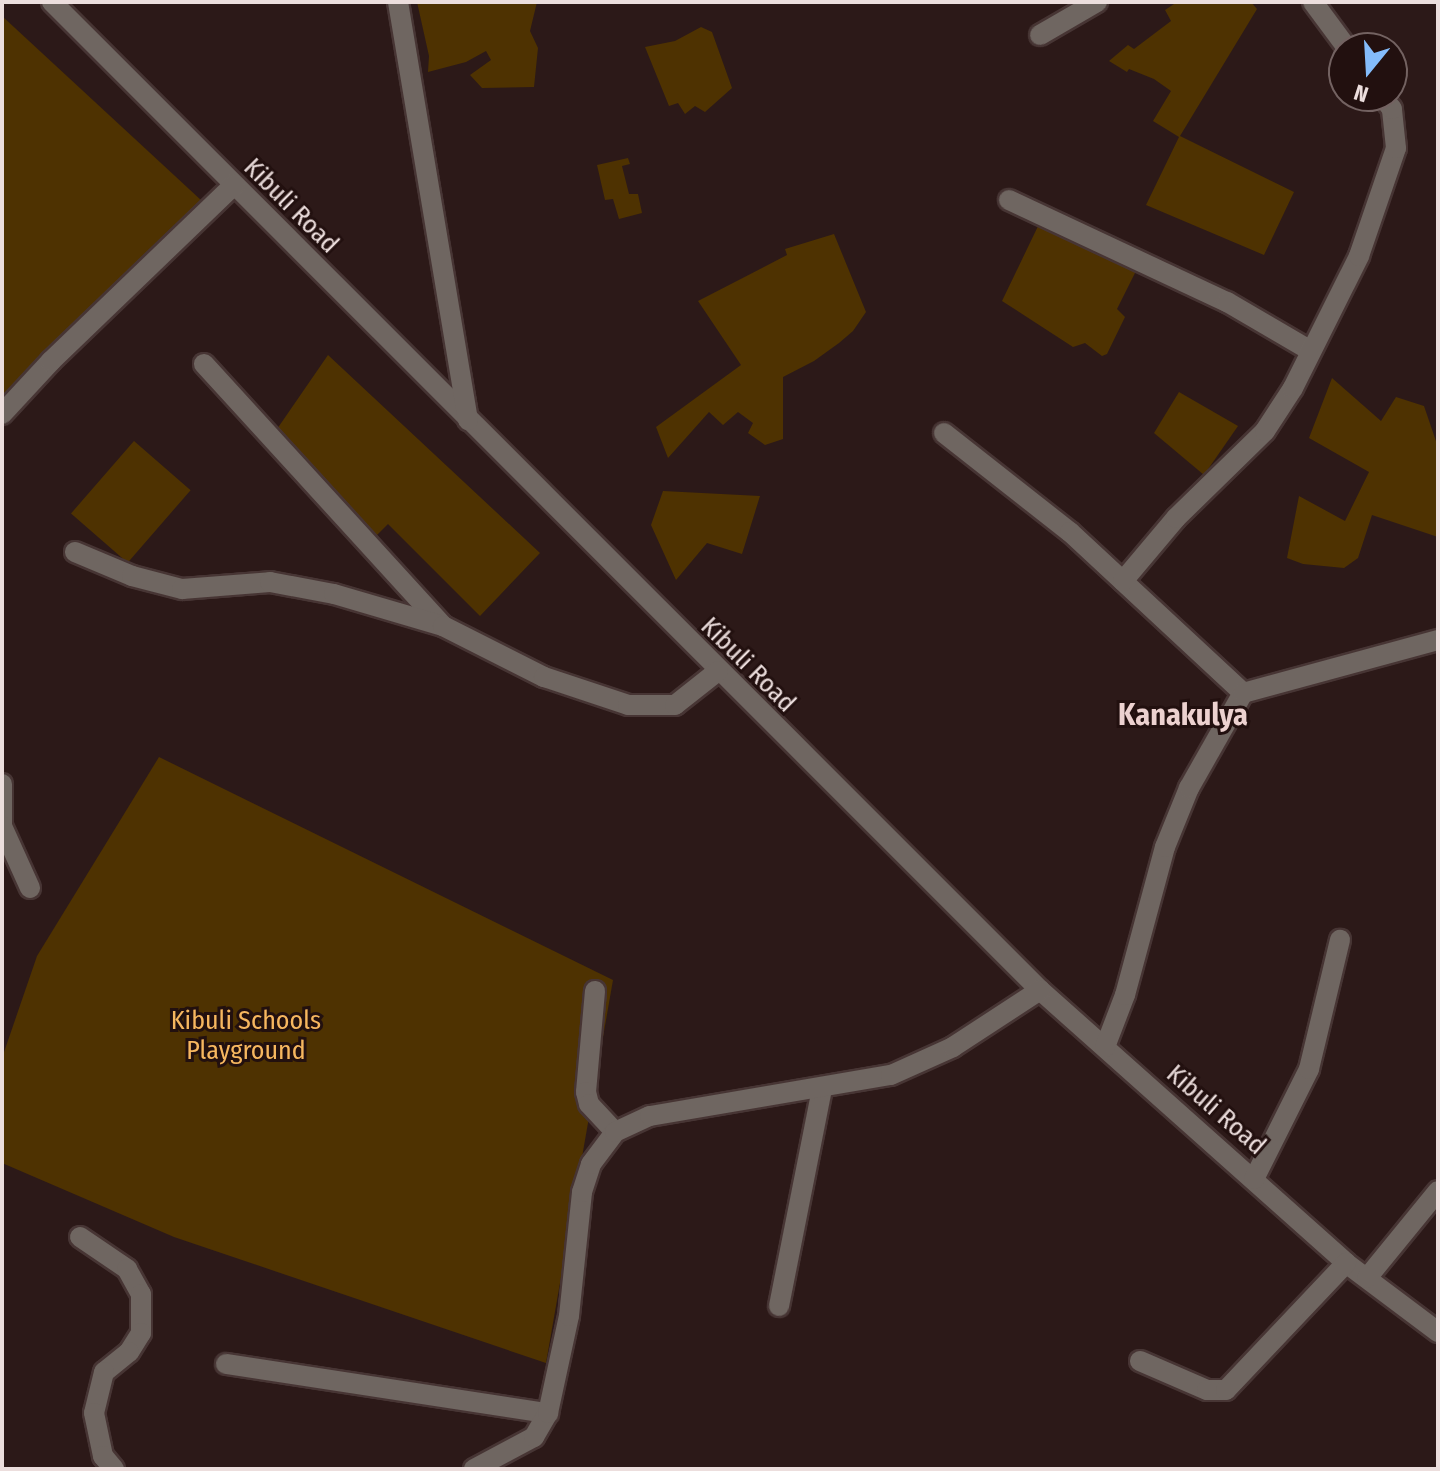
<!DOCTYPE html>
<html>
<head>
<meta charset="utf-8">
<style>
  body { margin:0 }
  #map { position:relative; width:1440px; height:1471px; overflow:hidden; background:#2c1918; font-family:"Fira Sans Condensed",sans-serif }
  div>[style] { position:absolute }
  .green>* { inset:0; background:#4e3201; transform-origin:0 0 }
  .roads { filter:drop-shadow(2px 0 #473534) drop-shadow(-2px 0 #473534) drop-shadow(0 2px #473534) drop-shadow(0 -2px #473534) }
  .minor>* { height:20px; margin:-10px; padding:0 10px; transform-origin:10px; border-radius:10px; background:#6f6661 }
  span { translate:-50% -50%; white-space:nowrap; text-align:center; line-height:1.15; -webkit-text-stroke:6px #22100f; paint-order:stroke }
  .street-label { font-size:26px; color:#ecdedd }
  .park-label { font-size:26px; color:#f7b75f }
  .quarter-label { font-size:30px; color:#ecd1cf; font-weight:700 }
  .frame { position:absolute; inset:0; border:4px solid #ecdedd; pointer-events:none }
  .north { position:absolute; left:1328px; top:32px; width:80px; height:80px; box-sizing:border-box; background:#22100f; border:2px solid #736261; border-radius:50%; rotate:198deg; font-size:22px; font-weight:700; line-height:32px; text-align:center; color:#ecdedd }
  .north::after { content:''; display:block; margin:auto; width:28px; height:36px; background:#84bcfb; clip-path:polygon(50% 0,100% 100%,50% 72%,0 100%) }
</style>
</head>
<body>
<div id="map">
  <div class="green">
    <i style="clip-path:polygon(417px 2px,537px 2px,530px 31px,538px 48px,534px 87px,482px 88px,470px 75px,491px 60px,486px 51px,466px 62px,428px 72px,429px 56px)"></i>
    <i style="clip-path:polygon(1177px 2px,1251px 2px,1257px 9px,1180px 136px,1294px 192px,1264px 255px,1146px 205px,1179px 137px,1153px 121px,1171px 91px,1154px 79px,1129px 69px,1127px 72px,1109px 61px,1128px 45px,1134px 49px,1171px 21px,1165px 10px)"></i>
    <i style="clip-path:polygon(2px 16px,202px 201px,198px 213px,2px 397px)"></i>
    <i style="clip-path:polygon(701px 27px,712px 32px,732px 88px,705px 112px,695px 106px,685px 114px,678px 103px,669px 106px,645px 47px,675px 41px)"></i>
    <i style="clip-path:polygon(628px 158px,630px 164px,622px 166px,629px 194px,638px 194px,642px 213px,619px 219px,613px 199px,605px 200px,597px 165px)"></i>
    <i style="clip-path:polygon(1052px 209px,1142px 259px,1117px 309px,1125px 317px,1107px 354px,1102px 356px,1085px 343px,1073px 347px,1002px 301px,1040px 222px)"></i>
    <i style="clip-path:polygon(834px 234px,866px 312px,853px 331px,839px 343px,814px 361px,783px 377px,783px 439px,765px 445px,748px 433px,753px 423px,738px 412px,723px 425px,709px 412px,668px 458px,656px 427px,741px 365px,698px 301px,787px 255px,785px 249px)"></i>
    <i style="clip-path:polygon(328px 355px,540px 553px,480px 616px,388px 524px,363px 549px,266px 445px)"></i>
    <i style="clip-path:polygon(1332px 378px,1381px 421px,1396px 397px,1424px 406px,1438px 447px,1438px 537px,1372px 515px,1358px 558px,1344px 568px,1303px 564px,1287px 558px,1299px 496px,1345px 521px,1369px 472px,1309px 438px)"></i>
    <i style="clip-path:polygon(1179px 392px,1238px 426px,1204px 475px,1154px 433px)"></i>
    <i style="left:134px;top:441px;width:75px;height:96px;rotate:41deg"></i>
    <i style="clip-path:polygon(663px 491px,760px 496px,742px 554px,707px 543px,676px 580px,651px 525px)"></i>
    <i style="clip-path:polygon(159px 757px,613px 980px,546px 1363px,174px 1237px,2px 1163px,2px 1058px,37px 956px)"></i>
  </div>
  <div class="roads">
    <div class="minor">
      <i style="left:52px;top:2px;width:1397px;rotate:45deg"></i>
      <i style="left:1040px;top:990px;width:410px;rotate:41.7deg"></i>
      <i style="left:1346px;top:1263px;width:115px;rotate:36.9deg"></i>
      <i style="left:398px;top:2px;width:424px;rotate:80.5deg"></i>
      <i style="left:1313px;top:2px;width:57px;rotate:53.5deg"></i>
      <i style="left:1040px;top:35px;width:66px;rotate:-30.1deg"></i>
      <i style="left:1009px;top:200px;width:241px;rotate:25.1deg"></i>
      <i style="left:1227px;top:302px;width:95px;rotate:30.3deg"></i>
      <i style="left:204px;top:364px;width:355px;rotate:47.6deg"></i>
      <i style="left:2px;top:414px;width:72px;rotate:-47.2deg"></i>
      <i style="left:51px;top:361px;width:254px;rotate:-43.9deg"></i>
      <i style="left:944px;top:433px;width:160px;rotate:38.2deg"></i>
      <i style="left:1070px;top:532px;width:236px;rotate:42.9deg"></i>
      <i style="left:75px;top:552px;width:62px;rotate:22.8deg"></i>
      <i style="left:132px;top:576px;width:52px;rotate:14.6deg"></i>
      <i style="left:182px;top:589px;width:88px;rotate:-4.5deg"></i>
      <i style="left:270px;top:582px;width:65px;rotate:10.6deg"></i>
      <i style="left:334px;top:594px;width:114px;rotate:16.4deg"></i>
      <i style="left:443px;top:626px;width:113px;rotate:26.8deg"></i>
      <i style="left:544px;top:677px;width:89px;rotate:18.4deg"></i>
      <i style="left:628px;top:705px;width:47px"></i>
      <i style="left:675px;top:705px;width:55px;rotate:-38.3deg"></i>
      <i style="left:1123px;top:581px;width:82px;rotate:-49.9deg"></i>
      <i style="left:1176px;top:518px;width:124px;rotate:-44.3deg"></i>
      <i style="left:1265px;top:431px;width:51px;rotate:-56.9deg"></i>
      <i style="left:1293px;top:388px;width:148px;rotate:-63.4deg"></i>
      <i style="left:1359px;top:256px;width:114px;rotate:-71.1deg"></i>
      <i style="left:1396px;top:148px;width:39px;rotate:-96deg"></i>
      <i style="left:1392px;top:109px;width:16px;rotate:-128deg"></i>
      <i style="left:2px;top:784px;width:41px;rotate:90deg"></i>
      <i style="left:2px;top:826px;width:68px;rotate:65.7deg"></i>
      <i style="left:595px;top:991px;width:101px;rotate:95.1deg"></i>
      <i style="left:586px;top:1092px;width:12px;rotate:76deg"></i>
      <i style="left:589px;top:1104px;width:38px;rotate:47deg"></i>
      <i style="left:1105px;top:1047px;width:56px;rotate:-69deg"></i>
      <i style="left:1125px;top:995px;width:153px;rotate:-74.9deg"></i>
      <i style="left:1165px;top:847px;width:64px;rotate:-67.9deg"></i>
      <i style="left:1189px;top:788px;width:109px;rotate:-60.4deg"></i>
      <i style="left:1243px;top:693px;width:202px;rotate:-15.2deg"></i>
      <i style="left:1254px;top:1179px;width:123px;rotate:-63.4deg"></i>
      <i style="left:1309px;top:1069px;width:133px;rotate:-76.5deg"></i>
      <i style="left:80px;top:1237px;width:57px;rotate:34.2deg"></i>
      <i style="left:127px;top:1269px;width:29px;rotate:61deg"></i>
      <i style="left:141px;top:1294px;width:39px;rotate:90deg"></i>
      <i style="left:141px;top:1333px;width:22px;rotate:122deg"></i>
      <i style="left:129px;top:1352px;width:32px;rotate:141deg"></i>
      <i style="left:104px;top:1372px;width:42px;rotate:103.7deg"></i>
      <i style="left:94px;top:1413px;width:44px;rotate:78.2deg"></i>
      <i style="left:103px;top:1456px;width:17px;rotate:50deg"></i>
      <i style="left:1367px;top:1278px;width:112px;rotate:-50.8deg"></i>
      <i style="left:779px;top:1306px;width:222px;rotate:-78.8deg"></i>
      <i style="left:1140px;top:1361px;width:73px;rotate:23.4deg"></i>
      <i style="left:1207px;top:1390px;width:19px"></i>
      <i style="left:1226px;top:1390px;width:175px;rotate:-46.6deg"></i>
      <i style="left:226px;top:1364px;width:326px;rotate:8.7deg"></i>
      <i style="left:474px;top:1469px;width:68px;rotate:-28.1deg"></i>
      <i style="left:534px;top:1437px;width:28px;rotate:-60deg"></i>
      <i style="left:548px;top:1413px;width:99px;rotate:-77.8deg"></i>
      <i style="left:569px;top:1316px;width:125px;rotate:-84deg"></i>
      <i style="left:582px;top:1192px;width:29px;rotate:-72deg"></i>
      <i style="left:591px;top:1164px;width:40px;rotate:-53deg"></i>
      <i style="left:615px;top:1132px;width:38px;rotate:-25deg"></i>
      <i style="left:650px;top:1116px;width:244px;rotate:-9.7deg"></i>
      <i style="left:891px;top:1075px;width:68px;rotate:-24.3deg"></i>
      <i style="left:953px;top:1047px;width:104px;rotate:-33.2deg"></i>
    </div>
  </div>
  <div class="street-label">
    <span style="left:291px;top:206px;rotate:45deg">Kibuli Road</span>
    <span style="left:748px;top:665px;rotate:45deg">Kibuli Road</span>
    <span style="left:1216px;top:1110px;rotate:41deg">Kibuli Road</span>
  </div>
  <div class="park-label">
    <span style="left:246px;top:1036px">Kibuli Schools<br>Playground</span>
  </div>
  <div class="quarter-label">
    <span style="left:1183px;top:715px">Kanakulya</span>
  </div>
  <div class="frame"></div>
  <div class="north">N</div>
</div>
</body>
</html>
